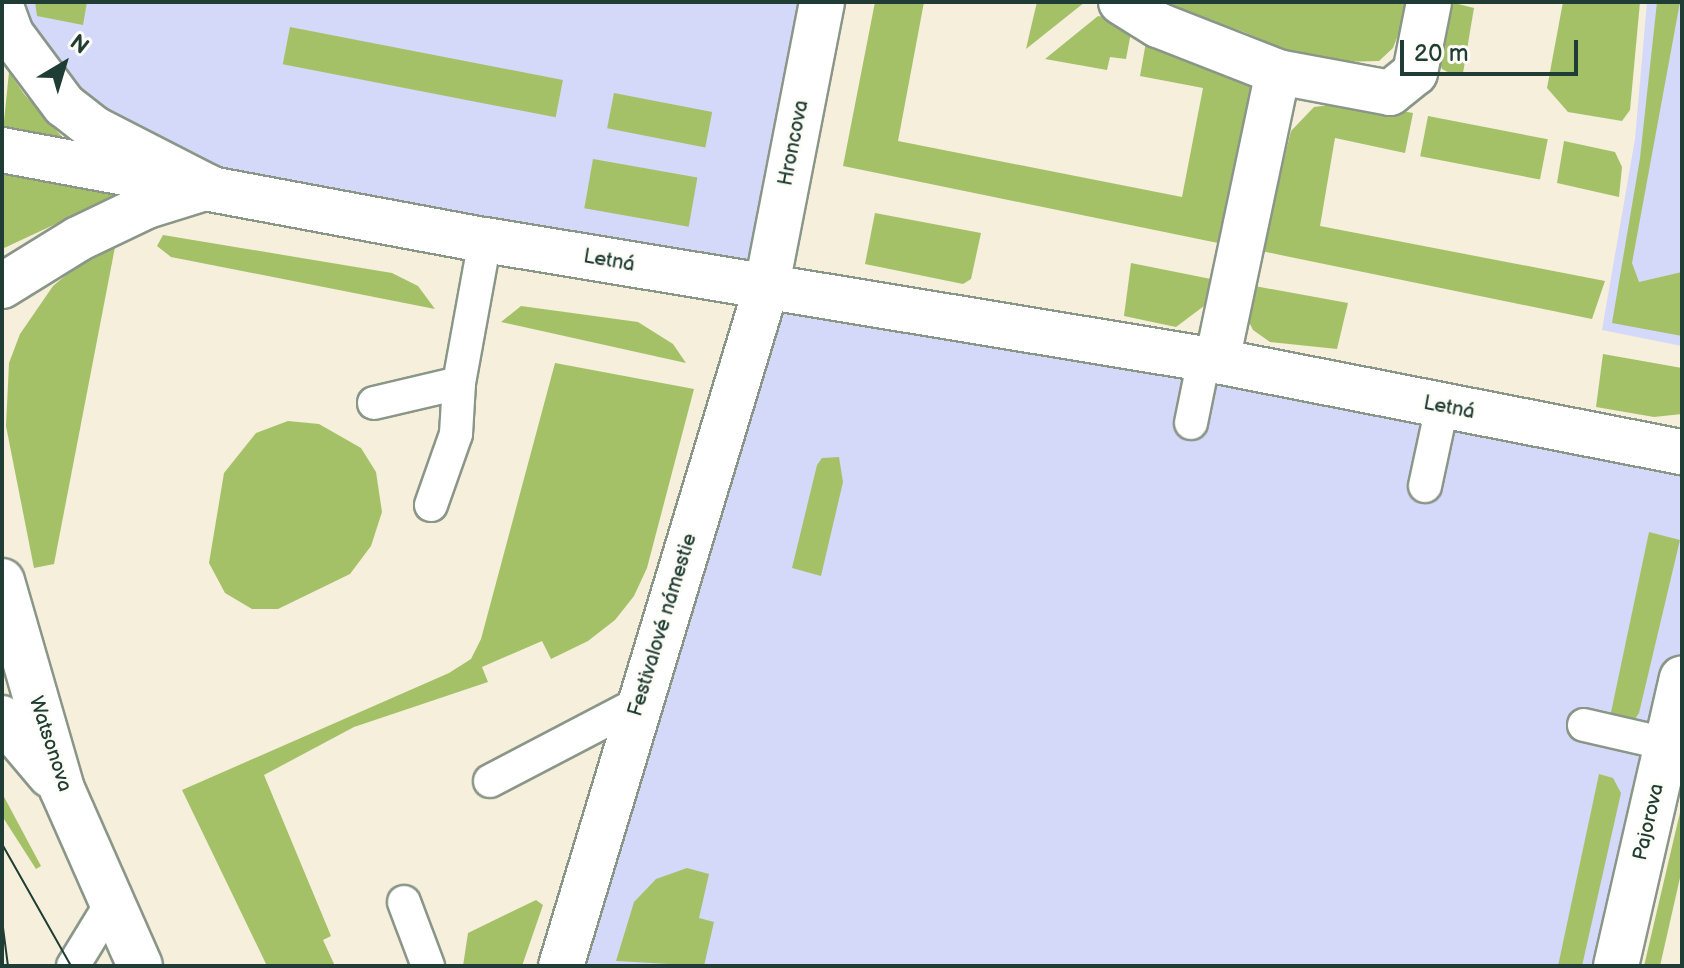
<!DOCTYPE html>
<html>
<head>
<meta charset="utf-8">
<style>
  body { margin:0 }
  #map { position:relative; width:1684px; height:968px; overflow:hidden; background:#f5efdc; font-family:"Balsamiq Sans",sans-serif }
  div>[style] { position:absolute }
  .built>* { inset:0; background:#d4d8f9 }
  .green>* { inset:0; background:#a5c168; transform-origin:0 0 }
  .roads { filter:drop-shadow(2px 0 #8a9688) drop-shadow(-2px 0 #8a9688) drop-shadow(0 2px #8a9688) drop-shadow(0 -2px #8a9688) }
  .service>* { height:32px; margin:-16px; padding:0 16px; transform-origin:16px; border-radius:16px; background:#fff }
  .minor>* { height:44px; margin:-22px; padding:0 22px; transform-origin:22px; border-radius:22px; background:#fff }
  .tertiary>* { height:44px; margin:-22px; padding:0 22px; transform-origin:22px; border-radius:22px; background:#fff }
  .tram>* { height:2px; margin:-1px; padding:0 1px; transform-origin:1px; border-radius:1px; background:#1f3d34 }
  span { translate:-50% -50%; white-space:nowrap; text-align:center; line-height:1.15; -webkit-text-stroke:6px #fdfcf7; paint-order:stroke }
  .street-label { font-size:20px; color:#1f3d34 }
  .frame { position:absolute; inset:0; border:4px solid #1f3d34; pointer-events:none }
  .north { position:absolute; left:24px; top:24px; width:80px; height:80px; -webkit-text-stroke:6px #fdfcf7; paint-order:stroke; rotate:38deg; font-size:22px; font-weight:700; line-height:32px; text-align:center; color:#1f3d34 }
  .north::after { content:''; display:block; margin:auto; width:28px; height:36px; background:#1f3d34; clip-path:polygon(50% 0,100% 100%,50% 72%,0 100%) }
  .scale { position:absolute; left:1400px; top:40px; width:178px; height:36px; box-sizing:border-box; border:4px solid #1f3d34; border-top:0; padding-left:10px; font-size:24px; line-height:28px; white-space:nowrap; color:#1f3d34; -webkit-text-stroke:6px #fdfcf7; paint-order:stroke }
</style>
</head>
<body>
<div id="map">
  <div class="built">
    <i style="clip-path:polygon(2px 2px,822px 2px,767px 284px,1682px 452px,1682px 673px,1615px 966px,562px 966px,767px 285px,215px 176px,95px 129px)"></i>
    <i style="clip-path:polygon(1647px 2px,1682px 2px,1682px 346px,1602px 330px,1635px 139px)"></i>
  </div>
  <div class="green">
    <i style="clip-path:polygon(35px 2px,87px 2px,83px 25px,37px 16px)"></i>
    <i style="clip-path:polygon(875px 2px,924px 2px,898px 141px,1182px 197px,1203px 88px,1140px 76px,1147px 36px,1254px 85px,1218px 243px,843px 166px)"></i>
    <i style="clip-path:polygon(1037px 2px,1085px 2px,1026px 49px,1032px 23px)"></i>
    <i style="clip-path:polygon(1154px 2px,1411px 2px,1393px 48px,1379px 61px,1337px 62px,1311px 62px,1244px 32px)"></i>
    <i style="clip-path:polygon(1450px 2px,1474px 8px,1463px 73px,1453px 75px,1442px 69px,1436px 55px)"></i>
    <i style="clip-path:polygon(1563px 2px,1640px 2px,1630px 110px,1622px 121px,1568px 112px,1547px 88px)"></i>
    <i style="clip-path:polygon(1657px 2px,1680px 2px,1632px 263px,1639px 282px,1682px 272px,1682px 336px,1612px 323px,1640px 158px)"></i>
    <i style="clip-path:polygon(1098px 16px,1133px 22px,1126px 59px,1110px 57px,1107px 70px,1045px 59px)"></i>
    <i style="left:290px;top:27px;width:278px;height:38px;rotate:11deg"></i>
    <i style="clip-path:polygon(9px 72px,24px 94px,65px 140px,3px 131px)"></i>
    <i style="left:614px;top:93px;width:100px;height:36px;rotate:11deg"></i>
    <i style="clip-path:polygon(1353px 102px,1413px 113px,1405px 153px,1335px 138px,1320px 226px,1605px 281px,1592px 319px,1261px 251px,1291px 131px,1314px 107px)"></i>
    <i style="left:1428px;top:116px;width:122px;height:41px;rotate:11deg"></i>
    <i style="clip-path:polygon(1564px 141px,1615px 152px,1622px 167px,1619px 197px,1557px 183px)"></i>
    <i style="left:593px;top:159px;width:106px;height:50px;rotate:10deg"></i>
    <i style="clip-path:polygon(2px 171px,122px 193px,2px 249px)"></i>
    <i style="clip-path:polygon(875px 213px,981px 233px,971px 279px,963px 284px,865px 264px)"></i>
    <i style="clip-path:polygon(163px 235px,392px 273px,418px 286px,435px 309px,171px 257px,157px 246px)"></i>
    <i style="clip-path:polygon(115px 247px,54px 564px,34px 568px,6px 426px,9px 363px,20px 334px,53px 286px,72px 270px)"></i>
    <i style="clip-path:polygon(1131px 263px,1211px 279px,1204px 306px,1176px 327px,1124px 316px)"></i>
    <i style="clip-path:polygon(1249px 285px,1348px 303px,1337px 349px,1270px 342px,1253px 330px,1247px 318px)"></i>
    <i style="clip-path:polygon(521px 306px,638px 322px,673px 344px,686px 363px,501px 322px)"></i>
    <i style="clip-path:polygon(1603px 354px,1682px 368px,1682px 414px,1654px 417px,1596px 407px)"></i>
    <i style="clip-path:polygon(555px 363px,694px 389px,647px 568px,634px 596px,615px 620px,588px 641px,551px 659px,542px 641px,482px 667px,488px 682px,354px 727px,264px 775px,331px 936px,323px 940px,335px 966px,267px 966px,182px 790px,449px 673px,471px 659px,481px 639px)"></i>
    <i style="clip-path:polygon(288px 421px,319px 424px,361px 448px,376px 472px,382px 512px,371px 546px,350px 574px,278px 609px,252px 609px,225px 593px,209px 563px,224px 473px,256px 433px)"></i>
    <i style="clip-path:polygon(839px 457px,843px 482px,821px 576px,792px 568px,817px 465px,822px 458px)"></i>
    <i style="clip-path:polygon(1649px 532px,1680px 540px,1639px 713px,1633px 722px,1609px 722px)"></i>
    <i style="clip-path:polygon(1599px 774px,1613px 778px,1621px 793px,1582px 966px,1558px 966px)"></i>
    <i style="clip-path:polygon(2px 793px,41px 866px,36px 869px,2px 816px)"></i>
    <i style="clip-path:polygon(1682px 804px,1682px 869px,1660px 966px,1644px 966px)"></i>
    <i style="clip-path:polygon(687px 868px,709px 874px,699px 918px,714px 922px,704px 966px,616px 961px,634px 902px,656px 879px)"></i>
    <i style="clip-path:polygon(536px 900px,543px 905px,522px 966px,463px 966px,468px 933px)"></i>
  </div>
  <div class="roads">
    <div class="service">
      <i style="left:374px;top:403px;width:87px;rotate:-13.2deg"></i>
      <i style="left:1191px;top:423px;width:65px;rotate:-78.5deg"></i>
      <i style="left:1425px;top:486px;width:81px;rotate:-77.9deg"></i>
      <i style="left:431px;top:505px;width:75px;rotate:-70.6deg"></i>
      <i style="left:456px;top:434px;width:51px;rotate:-86.6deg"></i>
      <i style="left:459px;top:383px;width:145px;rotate:-79.7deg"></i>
      <i style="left:1584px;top:725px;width:85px;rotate:12.9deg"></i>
      <i style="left:490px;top:781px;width:168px;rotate:-27.6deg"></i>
      <i style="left:404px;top:902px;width:68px;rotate:69.4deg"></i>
      <i style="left:73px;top:966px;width:75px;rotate:-58.6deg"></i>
    </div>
    <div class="minor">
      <i style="left:1121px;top:2px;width:44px;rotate:31.9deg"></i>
      <i style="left:1158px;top:25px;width:129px;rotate:21.4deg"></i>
      <i style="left:1278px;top:72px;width:114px;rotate:10.6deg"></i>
      <i style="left:1390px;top:93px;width:32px;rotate:-39deg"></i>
      <i style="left:1415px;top:73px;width:72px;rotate:-78.8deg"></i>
      <i style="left:2px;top:150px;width:491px;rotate:10.6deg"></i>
      <i style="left:485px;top:240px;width:742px;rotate:9.39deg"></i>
      <i style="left:1217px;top:361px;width:474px;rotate:11.1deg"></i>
      <i style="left:1217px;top:361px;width:295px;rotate:-78.1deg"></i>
      <i style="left:561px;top:966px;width:711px;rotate:-73.17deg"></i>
      <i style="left:767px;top:285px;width:288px;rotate:-79deg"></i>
      <i style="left:1616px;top:966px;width:295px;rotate:-77.1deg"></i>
    </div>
    <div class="tertiary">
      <i style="left:2px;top:9px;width:27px;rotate:70deg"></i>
      <i style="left:11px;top:34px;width:89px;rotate:53.3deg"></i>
      <i style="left:64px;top:105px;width:39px;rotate:38deg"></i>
      <i style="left:95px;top:129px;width:127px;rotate:27.2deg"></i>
      <i style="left:2px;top:286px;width:89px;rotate:-31.7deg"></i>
      <i style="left:78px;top:239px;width:76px;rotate:-25.6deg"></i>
      <i style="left:147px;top:206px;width:64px;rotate:-17.3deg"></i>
      <i style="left:2px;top:581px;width:216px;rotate:73.9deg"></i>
      <i style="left:62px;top:789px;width:193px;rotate:66.2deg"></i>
      <i style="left:2px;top:718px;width:75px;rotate:49.9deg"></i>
    </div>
  </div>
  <div class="tram">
    <i style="left:2px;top:844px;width:140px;rotate:60.5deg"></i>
    <i style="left:2px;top:920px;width:46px;rotate:82.6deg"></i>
  </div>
  <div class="street-label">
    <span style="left:794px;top:143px;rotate:-79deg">Hroncova</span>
    <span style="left:609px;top:261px;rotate:10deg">Letná</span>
    <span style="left:1449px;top:408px;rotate:11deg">Letná</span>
    <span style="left:663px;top:625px;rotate:-73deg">Festivalové námestie</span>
    <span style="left:50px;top:744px;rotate:72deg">Watsonova</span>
    <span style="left:1649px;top:822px;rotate:-77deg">Pajorova</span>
  </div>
  <div class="frame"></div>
  <div class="north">N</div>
  <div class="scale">20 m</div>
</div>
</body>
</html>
